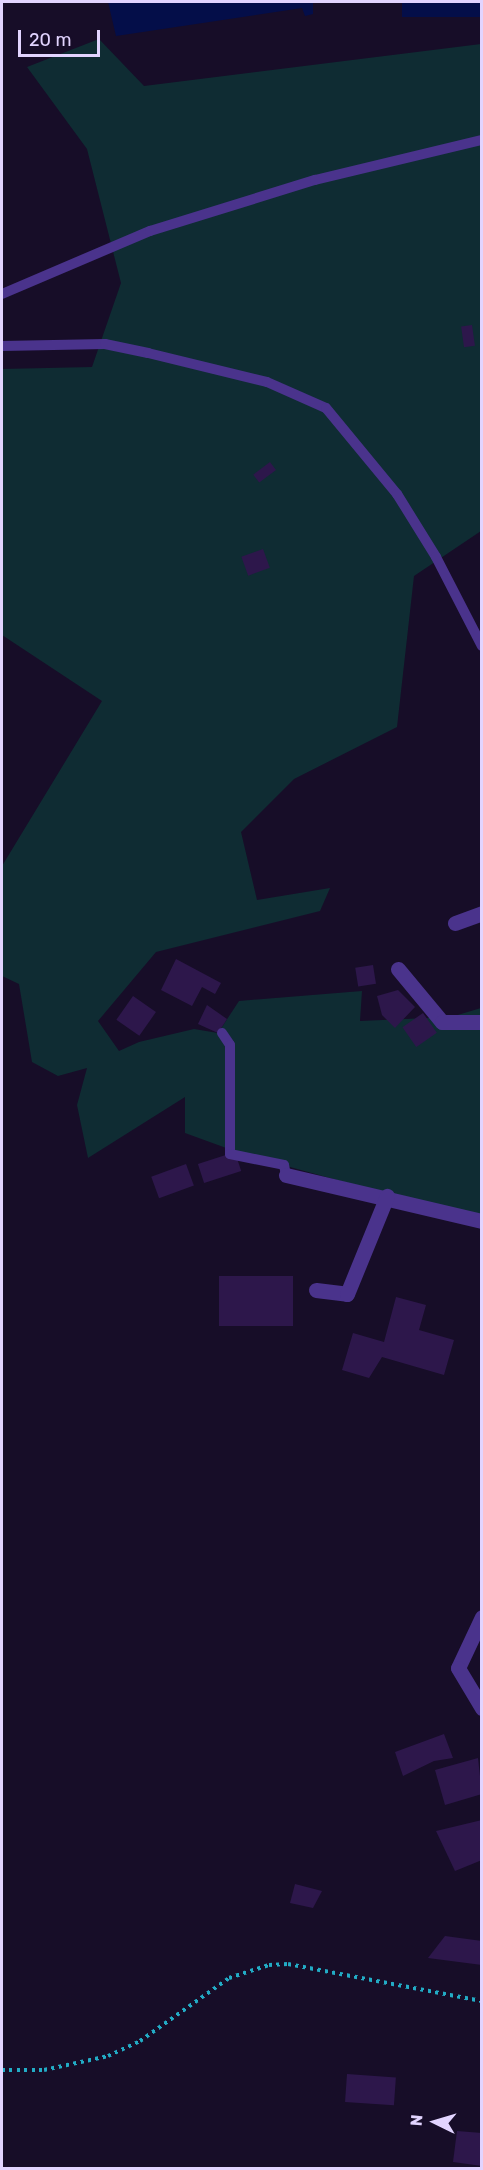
<!DOCTYPE html>
<html>
<head>
<meta charset="utf-8">
<style>
  body { margin:0 }
  #map { position:relative; width:483px; height:2170px; overflow:hidden; background:#170d28; font-family:Rubik,sans-serif }
  div>[style] { position:absolute }
  .green>* { inset:0; background:#0f2c33 }
  .water>* { inset:0; background:#040e49; transform-origin:0 0 }
  .building>* { inset:0; background:#2d174b; transform-origin:0 0 }
  .path>* { height:4px; margin-top:-2px; transform-origin:0; background:repeating-linear-gradient(90deg,#22abc5 0 3px,transparent 0 7.5px) }
  .service>* { height:10px; margin:-5px; padding:0 5px; transform-origin:5px; border-radius:5px; background:#4a338c }
  .minor>* { height:15px; margin:-7.5px; padding:0 7.5px; transform-origin:7.5px; border-radius:7.5px; background:#4a338c }
  span { translate:-50% -50%; white-space:nowrap; text-align:center; line-height:1.15; -webkit-text-stroke:4.5px #170d28; paint-order:stroke }
  .frame { position:absolute; inset:0; border:3px solid #e2d4ff; pointer-events:none }
  .north { position:absolute; left:405px; top:2092px; width:60px; height:60px; -webkit-text-stroke:4px #170d28; paint-order:stroke; rotate:275deg; font-size:16px; font-weight:700; line-height:24px; text-align:center; color:#e2d4ff }
  .north::after { content:''; display:block; margin:auto; width:21px; height:27px; background:#e2d4ff; clip-path:polygon(50% 0,100% 100%,50% 72%,0 100%) }
  .scale { position:absolute; left:18px; top:30px; width:82px; height:27px; box-sizing:border-box; border:3px solid #e2d4ff; border-top:0; padding-left:8px; font-size:18px; line-height:21px; white-space:nowrap; color:#e2d4ff; -webkit-text-stroke:4px #170d28; paint-order:stroke }
</style>
</head>
<body>
<div id="map">
  <div class="green">
    <i style="clip-path:polygon(99px 39px,144px 86px,481px 44px,481px 531px,414px 576px,397px 727px,294px 779px,241px 832px,257px 900px,330px 888px,320px 911px,156px 952px,98px 1021px,119px 1051px,139px 1042px,194px 1029px,218px 1033px,239px 1001px,362px 991px,360px 1021px,451px 1017px,481px 1008px,481px 1220px,240px 1153px,185px 1133px,185px 1097px,88px 1158px,77px 1105px,87px 1068px,58px 1076px,32px 1062px,19px 984px,2px 976px,2px 866px,102px 701px,2px 635px,2px 369px,92px 367px,121px 283px,87px 149px,27px 67px)"></i>
  </div>
  <div class="water">
    <i style="clip-path:polygon(108px 2px,313px 2px,313px 14px,305px 16px,302px 8px,116px 36px)"></i>
    <i style="left:402px;top:2px;width:79px;height:15px"></i>
  </div>
  <div class="building">
    <i style="left:472px;top:325px;width:21px;height:11px;rotate:82deg"></i>
    <i style="left:270px;top:462px;width:10px;height:21px;rotate:53deg"></i>
    <i style="left:263px;top:549px;width:20px;height:23px;rotate:70deg"></i>
    <i style="clip-path:polygon(176px 959px,221px 983px,215px 994px,202px 987px,192px 1006px,161px 990px)"></i>
    <i style="left:373px;top:965px;width:19px;height:18px;rotate:81deg"></i>
    <i style="clip-path:polygon(398px 990px,415px 1007px,395px 1028px,382px 1015px,377px 996px)"></i>
    <i style="left:133px;top:996px;width:28px;height:29px;rotate:35deg"></i>
    <i style="clip-path:polygon(207px 1005px,227px 1019px,218px 1033px,198px 1024px)"></i>
    <i style="left:423px;top:1013px;width:24px;height:25px;rotate:55deg"></i>
    <i style="left:235px;top:1152px;width:20px;height:39px;rotate:72deg"></i>
    <i style="left:186px;top:1164px;width:23px;height:37px;rotate:70deg"></i>
    <i style="left:219px;top:1276px;width:74px;height:50px"></i>
    <i style="clip-path:polygon(396px 1297px,426px 1305px,419px 1330px,454px 1340px,444px 1375px,382px 1357px,369px 1378px,342px 1370px,353px 1333px,384px 1342px)"></i>
    <i style="clip-path:polygon(444px 1734px,453px 1758px,434px 1761px,403px 1776px,395px 1752px)"></i>
    <i style="clip-path:polygon(478px 1758px,482px 1794px,445px 1805px,435px 1770px)"></i>
    <i style="clip-path:polygon(482px 1820px,482px 1860px,455px 1871px,436px 1831px)"></i>
    <i style="clip-path:polygon(295px 1884px,322px 1891px,313px 1908px,290px 1903px)"></i>
    <i style="clip-path:polygon(445px 1936px,482px 1941px,482px 1965px,428px 1958px)"></i>
    <i style="left:347px;top:2074px;width:49px;height:28px;rotate:4deg"></i>
    <i style="clip-path:polygon(457px 2131px,482px 2133px,482px 2166px,453px 2162px)"></i>
  </div>
  <div class="path">
    <i style="left:2px;top:2070px;width:42px"></i>
    <i style="left:44px;top:2070px;width:66px;rotate:-12.3deg"></i>
    <i style="left:108px;top:2056px;width:35px;rotate:-25deg"></i>
    <i style="left:140px;top:2041px;width:109px;rotate:-35.3deg"></i>
    <i style="left:229px;top:1978px;width:42px;rotate:-18deg"></i>
    <i style="left:269px;top:1965px;width:19px;rotate:-3deg"></i>
    <i style="left:288px;top:1964px;width:197px;rotate:10.8deg"></i>
  </div>
  <div class="service">
    <i style="left:2px;top:294px;width:161px;rotate:-23.1deg"></i>
    <i style="left:150px;top:231px;width:173px;rotate:-17.2deg"></i>
    <i style="left:315px;top:180px;width:172px;rotate:-13.5deg"></i>
    <i style="left:2px;top:346px;width:103px;rotate:-1.1deg"></i>
    <i style="left:105px;top:344px;width:44px;rotate:11.8deg"></i>
    <i style="left:148px;top:353px;width:122px;rotate:13.7deg"></i>
    <i style="left:267px;top:382px;width:64px;rotate:23.8deg"></i>
    <i style="left:326px;top:408px;width:112px;rotate:50.5deg"></i>
    <i style="left:397px;top:494px;width:74px;rotate:58.2deg"></i>
    <i style="left:436px;top:557px;width:100px;rotate:62.7deg"></i>
    <i style="left:222px;top:1033px;width:14px;rotate:56deg"></i>
    <i style="left:230px;top:1045px;width:109px;rotate:90deg"></i>
    <i style="left:230px;top:1154px;width:55px;rotate:11.5deg"></i>
    <i style="left:284px;top:1165px;width:10px;rotate:79deg"></i>
  </div>
  <div class="minor">
    <i style="left:455px;top:923px;width:29px;rotate:-20deg"></i>
    <i style="left:398px;top:969px;width:69px;rotate:50.3deg"></i>
    <i style="left:442px;top:1022px;width:40px"></i>
    <i style="left:286px;top:1175px;width:201px;rotate:13.2deg"></i>
    <i style="left:316px;top:1290px;width:31px;rotate:7deg"></i>
    <i style="left:347px;top:1294px;width:106px;rotate:-67.8deg"></i>
    <i style="left:482px;top:1617px;width:56px;rotate:115.2deg"></i>
    <i style="left:458px;top:1668px;width:47px;rotate:59deg"></i>
  </div>
  <div class="frame"></div>
  <div class="north">N</div>
  <div class="scale">20 m</div>
</div>
</body>
</html>
